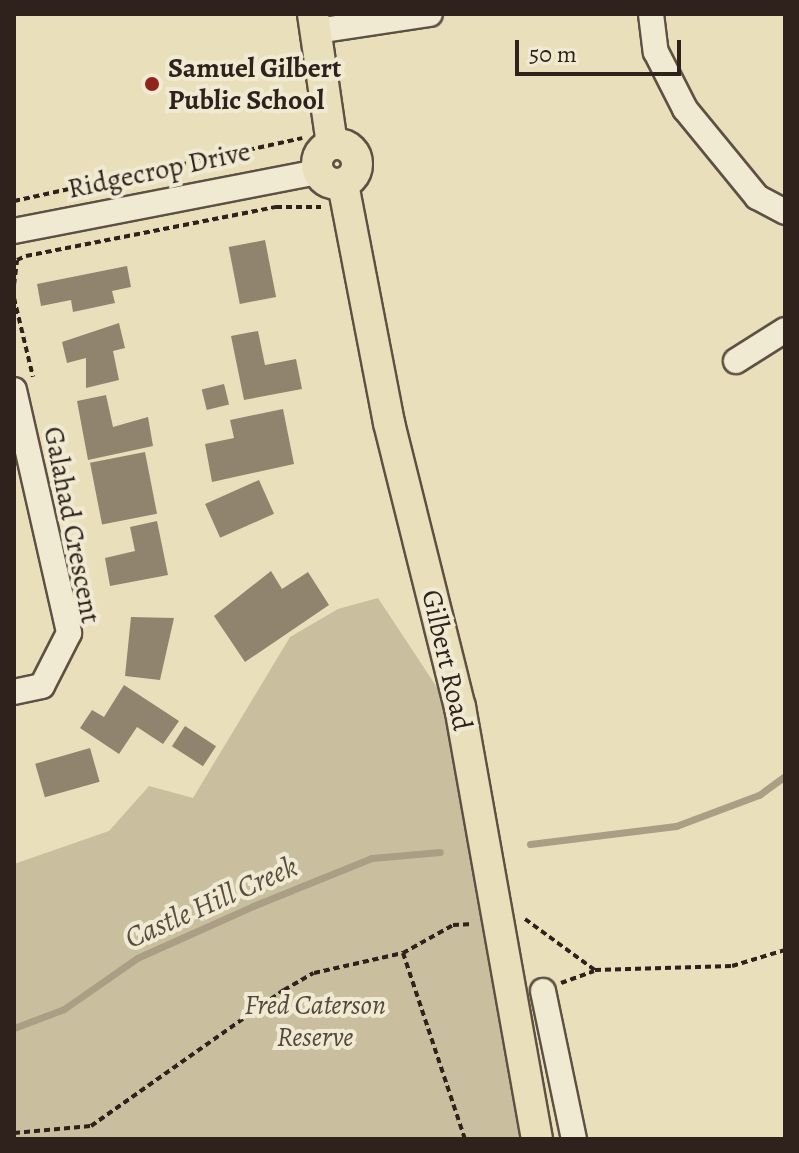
<!DOCTYPE html>
<html>
<head>
<meta charset="utf-8">
<style>
  body { margin:0 }
  #map { position:relative; width:799px; height:1153px; overflow:hidden; background:#e9dfba; font-family:Alegreya,serif }
  div>[style] { position:absolute }
  .green>* { inset:0; background:#c9bf9f }
  .stream>* { height:7px; margin:-3.5px; padding:0 3.5px; transform-origin:3.5px; border-radius:3.5px; background:#aa9e84 }
  .building>* { inset:0; background:#90846e; transform-origin:0 0 }
  .path>* { height:4px; margin-top:-2px; transform-origin:0; background:repeating-linear-gradient(90deg,#2f211c 0 6px,transparent 0 10px) }
  .roads { filter:drop-shadow(2px 0 #5e5044) drop-shadow(-2px 0 #5e5044) drop-shadow(0 2px #5e5044) drop-shadow(0 -2px #5e5044) }
  .minor>* { height:24px; margin:-12px; padding:0 12px; transform-origin:12px; border-radius:12px; background:#f1ead2 }
  .major>* { height:30px; margin:-15px; padding:0 15px; transform-origin:15px; border-radius:15px; background:#e9dfba }
  .major>.ring { margin:-15px; padding:0; box-sizing:content-box; background:none; border:30px solid #e9dfba; border-radius:50% }
  .dots>* { width:22px; height:22px; translate:-50% -50%; box-sizing:border-box; border:4px solid #f1ead2; border-radius:50% }
  span { translate:-50% -50%; white-space:nowrap; text-align:center; line-height:1.15; -webkit-text-stroke:8px #f1ead2; paint-order:stroke }
  .poi-label { font-size:28px; color:#2f211c; font-weight:700 }
  .left { translate:0 -50%; text-align:left }
  .street-label { font-size:28px; color:#2f211c }
  .park-label { font-size:28px; color:#56483d; font-style:italic }
  .water-label { font-size:30px; color:#5a4d40; font-style:italic }
  .frame { position:absolute; inset:0; border:16px solid #2f211c; pointer-events:none }
  .scale { position:absolute; left:515px; top:40px; width:166px; height:36px; box-sizing:border-box; border:4px solid #2f211c; border-top:0; padding-left:10px; font-size:24px; line-height:28px; white-space:nowrap; color:#2f211c; -webkit-text-stroke:6px #f1ead2; paint-order:stroke }
</style>
</head>
<body>
<div id="map">
  <div class="green">
    <i style="clip-path:polygon(378px 598px,440px 692px,520px 1139px,14px 1139px,14px 864px,109px 831px,149px 786px,193px 798px,290px 637px,338px 609px)"></i>
  </div>
  <div class="stream">
    <i style="left:530px;top:844px;width:147px;rotate:-7deg"></i>
    <i style="left:676px;top:826px;width:89px;rotate:-20.5deg"></i>
    <i style="left:759px;top:795px;width:32px;rotate:-36deg"></i>
    <i style="left:14px;top:1028px;width:53px;rotate:-20.8deg"></i>
    <i style="left:64px;top:1009px;width:89px;rotate:-34.9deg"></i>
    <i style="left:137px;top:958px;width:127px;rotate:-24.1deg"></i>
    <i style="left:253px;top:906px;width:128px;rotate:-22deg"></i>
    <i style="left:372px;top:858px;width:68px;rotate:-5deg"></i>
  </div>
  <div class="building">
    <i style="left:265px;top:240px;width:58px;height:37px;rotate:79deg"></i>
    <i style="clip-path:polygon(127px 266px,131px 287px,112px 291px,115px 303px,73px 312px,71px 300px,41px 306px,37px 284px)"></i>
    <i style="clip-path:polygon(119px 323px,125px 348px,113px 351px,119px 380px,86px 388px,86px 358px,67px 363px,62px 342px)"></i>
    <i style="clip-path:polygon(258px 331px,265px 365px,296px 359px,302px 389px,244px 400px,231px 336px)"></i>
    <i style="left:224px;top:384px;width:21px;height:23px;rotate:76deg"></i>
    <i style="clip-path:polygon(106px 395px,113px 427px,148px 417px,153px 446px,88px 460px,77px 401px)"></i>
    <i style="clip-path:polygon(283px 409px,294px 464px,212px 482px,205px 444px,234px 438px,230px 420px)"></i>
    <i style="left:145px;top:452px;width:63px;height:56px;rotate:79deg"></i>
    <i style="left:259px;top:480px;width:37px;height:59px;rotate:66deg"></i>
    <i style="clip-path:polygon(157px 521px,168px 575px,110px 586px,105px 558px,135px 551px,130px 527px)"></i>
    <i style="clip-path:polygon(271px 571px,282px 589px,308px 572px,329px 605px,245px 662px,214px 616px)"></i>
    <i style="clip-path:polygon(131px 617px,174px 618px,160px 680px,125px 676px)"></i>
    <i style="clip-path:polygon(124px 685px,179px 721px,163px 744px,137px 727px,119px 754px,80px 728px,92px 710px,104px 717px)"></i>
    <i style="left:185px;top:726px;width:37px;height:24px;rotate:33deg"></i>
    <i style="left:90px;top:748px;width:35px;height:57px;rotate:74deg"></i>
  </div>
  <div class="path">
    <i style="left:14px;top:201px;width:295px;rotate:-12.3deg"></i>
    <i style="left:14px;top:285px;width:25px;rotate:-83deg"></i>
    <i style="left:17px;top:260px;width:10px;rotate:-24deg"></i>
    <i style="left:26px;top:256px;width:255px;rotate:-11.1deg"></i>
    <i style="left:276px;top:207px;width:45px"></i>
    <i style="left:14px;top:298px;width:81px;rotate:76.5deg"></i>
    <i style="left:525px;top:919px;width:87px;rotate:36.1deg"></i>
    <i style="left:595px;top:970px;width:137px;rotate:-1.7deg"></i>
    <i style="left:732px;top:966px;width:55px;rotate:-16.8deg"></i>
    <i style="left:403px;top:953px;width:57px;rotate:-29.2deg"></i>
    <i style="left:453px;top:925px;width:20px;rotate:-3deg"></i>
    <i style="left:561px;top:983px;width:35px;rotate:-20deg"></i>
    <i style="left:14px;top:1133px;width:77px;rotate:-5.2deg"></i>
    <i style="left:91px;top:1126px;width:236px;rotate:-35.2deg"></i>
    <i style="left:284px;top:990px;width:34px;rotate:-30deg"></i>
    <i style="left:314px;top:973px;width:91px;rotate:-12.7deg"></i>
    <i style="left:403px;top:953px;width:196px;rotate:71.6deg"></i>
  </div>
  <div class="roads">
    <div class="minor">
      <i style="left:651px;top:14px;width:38px;rotate:83deg"></i>
      <i style="left:656px;top:52px;width:64px;rotate:63deg"></i>
      <i style="left:685px;top:109px;width:114px;rotate:50.7deg"></i>
      <i style="left:757px;top:197px;width:32px;rotate:28deg"></i>
      <i style="left:316px;top:31px;width:115px;rotate:-8.5deg"></i>
      <i style="left:14px;top:231px;width:309px;rotate:-11deg"></i>
      <i style="left:736px;top:361px;width:58px;rotate:-32.3deg"></i>
      <i style="left:14px;top:390px;width:249px;rotate:77.2deg"></i>
      <i style="left:69px;top:633px;width:59px;rotate:117deg"></i>
      <i style="left:42px;top:686px;width:29px;rotate:168deg"></i>
      <i style="left:543px;top:991px;width:151px;rotate:78.2deg"></i>
    </div>
    <div class="major">
      <i style="left:313px;top:14px;width:131px;rotate:81.7deg"></i>
      <i class="ring" style="left:317px;top:144px;width:10px;height:10px"></i>
      <i style="left:343px;top:184px;width:243px;rotate:79.1deg"></i>
      <i style="left:389px;top:423px;width:293px;rotate:76deg"></i>
      <i style="left:460px;top:707px;width:439px;rotate:79.9deg"></i>
    </div>
  </div>
  <div class="dots">
    <i style="left:152px;top:84px;background:#8f2418"></i>
  </div>
  <div class="poi-label">
    <span class="left" style="left:168px;top:84px">Samuel Gilbert<br>Public School</span>
  </div>
  <div class="street-label">
    <span style="left:159px;top:170px;rotate:-12deg">Ridgecrop Drive</span>
    <span style="left:72px;top:525px;rotate:79deg">Galahad Crescent</span>
    <span style="left:447px;top:660px;rotate:77deg">Gilbert Road</span>
  </div>
  <div class="park-label">
    <span style="left:315px;top:1021px">Fred Caterson<br>Reserve</span>
  </div>
  <div class="water-label">
    <span style="left:211px;top:902px;rotate:-24deg">Castle Hill Creek</span>
  </div>
  <div class="frame"></div>
  <div class="scale">50 m</div>
</div>
</body>
</html>
